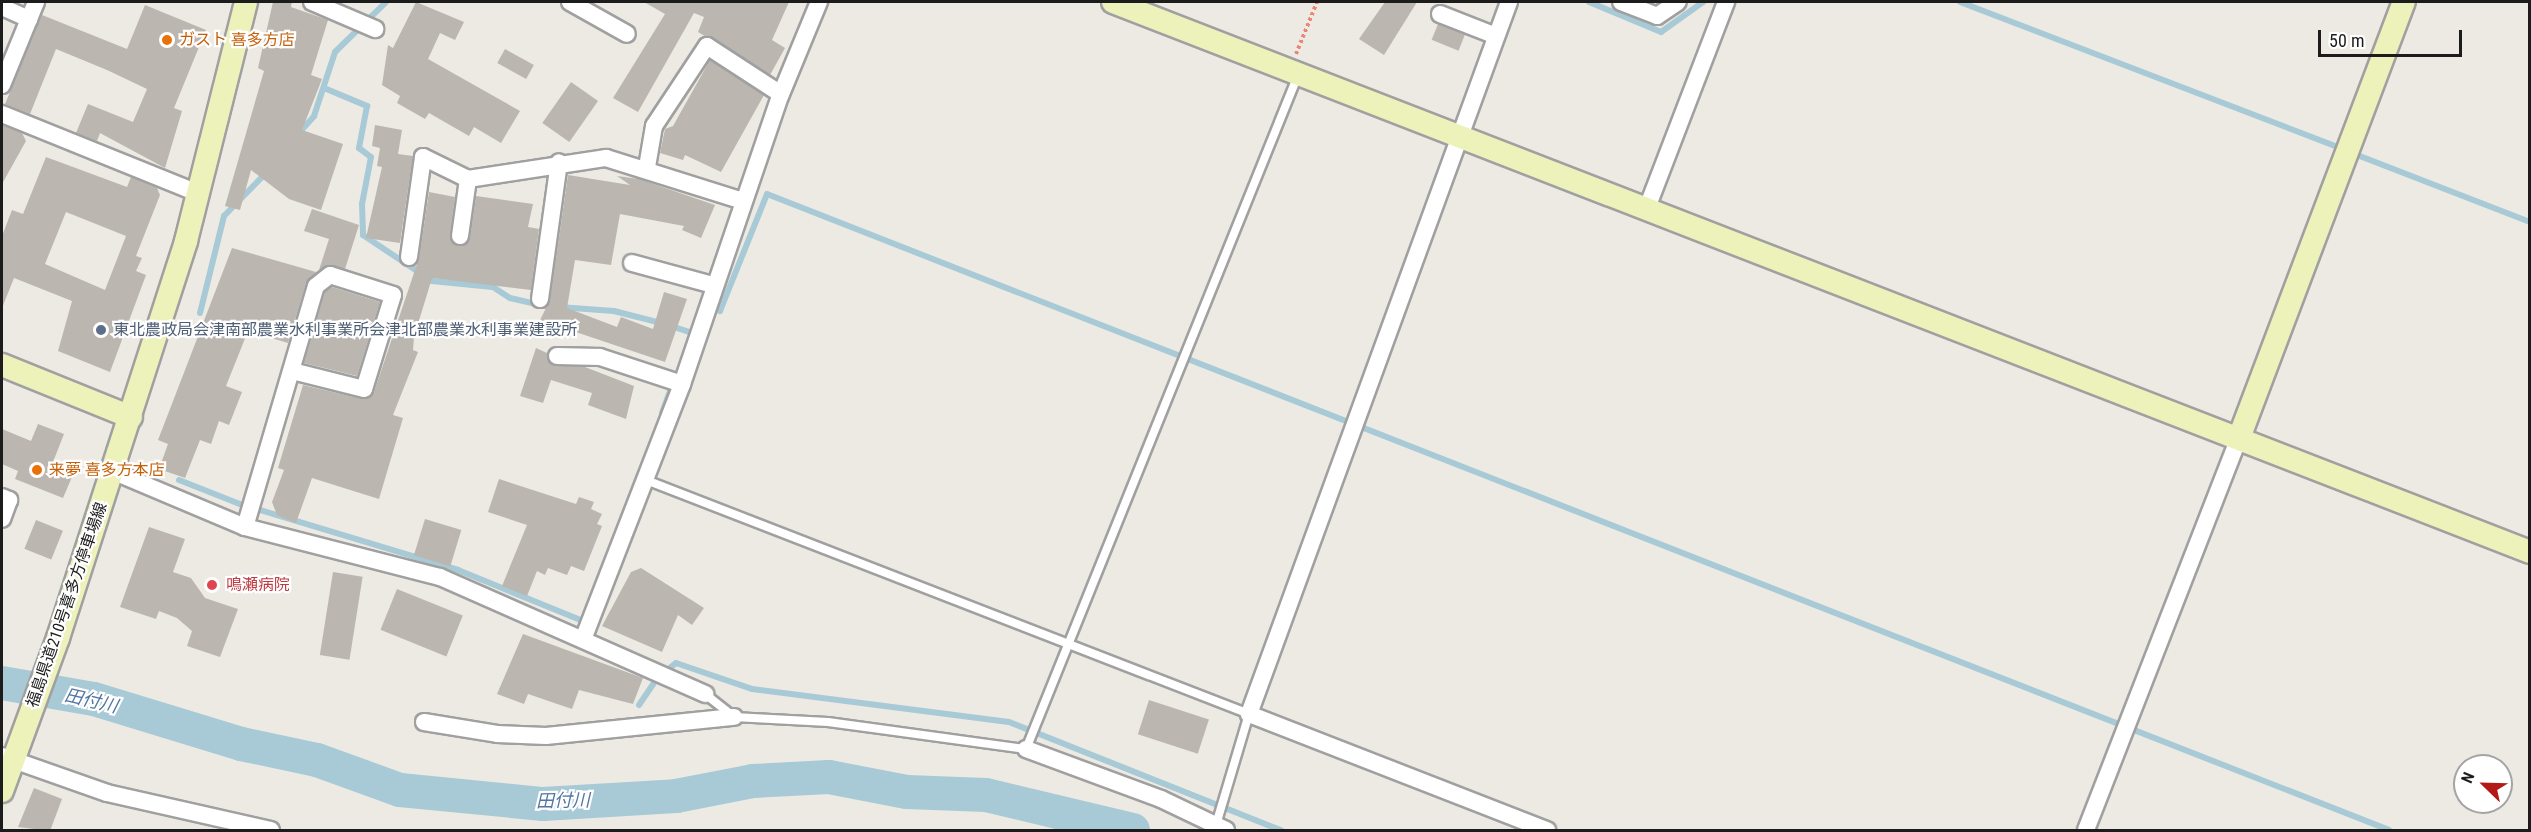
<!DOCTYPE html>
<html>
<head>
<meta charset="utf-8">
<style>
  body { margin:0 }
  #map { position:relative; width:2531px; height:832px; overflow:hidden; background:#eceae3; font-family:"Roboto Condensed","Noto Sans JP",sans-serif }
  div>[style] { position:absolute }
  .stream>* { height:6px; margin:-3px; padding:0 3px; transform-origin:3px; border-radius:3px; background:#a7cad6 }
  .river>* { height:34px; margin:-17px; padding:0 17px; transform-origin:17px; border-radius:17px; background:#a7cad6 }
  .building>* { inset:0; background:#bcb6b0; transform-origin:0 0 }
  .path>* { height:4px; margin-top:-2px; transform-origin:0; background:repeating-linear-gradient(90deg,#ea8676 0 3px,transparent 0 6px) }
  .roads { filter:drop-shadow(2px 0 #a0a0a0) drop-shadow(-2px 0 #a0a0a0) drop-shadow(0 2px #a0a0a0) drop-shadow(0 -2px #a0a0a0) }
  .lane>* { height:8px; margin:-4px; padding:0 4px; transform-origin:4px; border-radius:4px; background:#fff }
  .street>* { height:16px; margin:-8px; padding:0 8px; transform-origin:8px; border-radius:8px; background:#fff }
  .secondary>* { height:22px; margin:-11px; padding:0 11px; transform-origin:11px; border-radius:11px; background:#edf2bb }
  .dots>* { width:16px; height:16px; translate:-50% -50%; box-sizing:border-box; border:3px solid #fff; border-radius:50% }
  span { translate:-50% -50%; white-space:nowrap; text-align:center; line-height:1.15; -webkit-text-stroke:4.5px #fff; paint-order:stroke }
  .food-label { font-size:16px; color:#c56008 }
  .left { translate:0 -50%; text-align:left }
  .service-label { font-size:16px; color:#4e5e75 }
  .health-label { font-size:16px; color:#be3a42 }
  .street-label { font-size:16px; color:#1c1c1c }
  .water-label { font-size:18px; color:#5377a1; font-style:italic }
  .frame { position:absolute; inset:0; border:3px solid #1c1c1c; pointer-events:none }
  .north { position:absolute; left:2453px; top:754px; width:60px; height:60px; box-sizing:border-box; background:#fff; border:2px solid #a4a4a4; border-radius:50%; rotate:293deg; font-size:16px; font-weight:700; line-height:24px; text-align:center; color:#1c1c1c }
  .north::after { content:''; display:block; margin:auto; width:21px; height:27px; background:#b41a15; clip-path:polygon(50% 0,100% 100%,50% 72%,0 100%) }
  .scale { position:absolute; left:2318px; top:30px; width:144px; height:27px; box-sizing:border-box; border:3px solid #1c1c1c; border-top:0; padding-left:8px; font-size:18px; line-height:21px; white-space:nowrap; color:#1c1c1c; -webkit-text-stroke:4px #fff; paint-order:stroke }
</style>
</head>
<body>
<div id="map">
  <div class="stream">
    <i style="left:1589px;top:2px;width:78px;rotate:22.6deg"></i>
    <i style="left:1661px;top:32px;width:52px;rotate:-35.5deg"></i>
    <i style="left:1960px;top:2px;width:410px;rotate:21deg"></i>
    <i style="left:324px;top:88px;width:47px;rotate:22.7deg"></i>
    <i style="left:367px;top:106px;width:43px;rotate:100.8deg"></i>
    <i style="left:359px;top:148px;width:15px;rotate:37deg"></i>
    <i style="left:371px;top:157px;width:48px;rotate:100.8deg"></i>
    <i style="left:362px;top:204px;width:31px;rotate:88deg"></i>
    <i style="left:363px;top:235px;width:83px;rotate:33.7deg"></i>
    <i style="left:432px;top:281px;width:61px;rotate:5.6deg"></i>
    <i style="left:493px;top:287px;width:20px;rotate:33deg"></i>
    <i style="left:510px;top:298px;width:36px;rotate:13deg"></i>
    <i style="left:545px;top:306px;width:69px;rotate:4.1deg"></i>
    <i style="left:614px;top:311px;width:49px;rotate:14.3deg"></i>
    <i style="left:298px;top:134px;width:24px;rotate:-48deg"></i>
    <i style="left:314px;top:116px;width:67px;rotate:-71.8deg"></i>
    <i style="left:335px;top:52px;width:71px;rotate:-44.4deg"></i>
    <i style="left:2352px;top:153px;width:191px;rotate:21.2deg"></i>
    <i style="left:711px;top:305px;width:11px;rotate:34deg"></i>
    <i style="left:720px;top:311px;width:126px;rotate:-68.1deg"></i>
    <i style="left:767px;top:194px;width:1742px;rotate:21.41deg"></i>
    <i style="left:200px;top:313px;width:100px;rotate:-76.1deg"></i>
    <i style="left:224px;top:216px;width:62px;rotate:-45.7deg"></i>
    <i style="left:671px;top:326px;width:22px;rotate:18deg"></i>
    <i style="left:662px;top:413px;width:32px;rotate:-70deg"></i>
    <i style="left:179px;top:480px;width:66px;rotate:21.5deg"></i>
    <i style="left:240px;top:504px;width:228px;rotate:16.8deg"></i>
    <i style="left:458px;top:570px;width:135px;rotate:22.2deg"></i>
    <i style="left:583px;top:621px;width:5px;rotate:-68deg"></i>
    <i style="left:639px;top:705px;width:32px;rotate:-56deg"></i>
    <i style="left:657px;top:678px;width:24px;rotate:-38deg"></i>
    <i style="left:676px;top:663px;width:80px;rotate:18.9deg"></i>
    <i style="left:752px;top:689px;width:259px;rotate:7.3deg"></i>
    <i style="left:1009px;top:722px;width:293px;rotate:21.7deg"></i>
  </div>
  <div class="river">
    <i style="left:2px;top:683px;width:93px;rotate:9.9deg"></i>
    <i style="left:94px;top:699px;width:154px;rotate:17deg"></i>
    <i style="left:241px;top:744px;width:78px;rotate:11.9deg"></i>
    <i style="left:317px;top:760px;width:88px;rotate:19.9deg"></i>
    <i style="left:400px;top:790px;width:144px;rotate:5.6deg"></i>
    <i style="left:543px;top:804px;width:133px;rotate:-3.4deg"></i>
    <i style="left:676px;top:796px;width:78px;rotate:-11deg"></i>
    <i style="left:753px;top:781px;width:76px;rotate:-3deg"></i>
    <i style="left:829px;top:777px;width:79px;rotate:10.9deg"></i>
    <i style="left:907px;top:792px;width:79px;rotate:2.2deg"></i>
    <i style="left:986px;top:795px;width:151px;rotate:13.4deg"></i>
  </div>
  <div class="building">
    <i style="clip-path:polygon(273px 2px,292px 2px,291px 7px,328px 20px,311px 75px,322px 79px,302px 130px,343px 144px,321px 210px,289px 199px,251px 170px,240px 210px,225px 206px,264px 71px,258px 68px)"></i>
    <i style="clip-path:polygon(416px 2px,464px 22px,455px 40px,440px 33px,428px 59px,520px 111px,501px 143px,474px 127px,469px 136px,429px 113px,425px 119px,397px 103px,400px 96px,382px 85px,388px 45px,393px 48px)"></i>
    <i style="clip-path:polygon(644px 2px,789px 2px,772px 40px,785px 48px,770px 75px,698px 32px,704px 17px,694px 13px,638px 112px,613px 98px,665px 14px)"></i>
    <i style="clip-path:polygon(1385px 2px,1417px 2px,1384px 55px,1359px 39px)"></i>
    <i style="clip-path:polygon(145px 5px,206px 30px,174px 108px,182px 111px,165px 168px,100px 133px,97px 141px,76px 133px,88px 104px,133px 122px,147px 89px,107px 70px,56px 49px,30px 114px,5px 104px,42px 15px,127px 49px)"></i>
    <i style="left:1438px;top:24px;width:29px;height:17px;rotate:22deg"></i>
    <i style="left:505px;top:49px;width:33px;height:16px;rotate:29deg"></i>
    <i style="clip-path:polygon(710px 60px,764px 95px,721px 172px,685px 155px,683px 160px,660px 153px,665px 129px,673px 126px)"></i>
    <i style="left:571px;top:82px;width:33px;height:50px;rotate:35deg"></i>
    <i style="clip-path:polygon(2px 125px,22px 133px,26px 141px,2px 184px)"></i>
    <i style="clip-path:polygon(375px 125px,402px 130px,398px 154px,413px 156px,400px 243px,366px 238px,382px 167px,377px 166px,380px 148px,372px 146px)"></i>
    <i style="clip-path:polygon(evenodd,46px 157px,127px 187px,131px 177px,157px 188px,160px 195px,136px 256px,142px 258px,136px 271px,146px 275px,110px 372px,58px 351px,72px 301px,14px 278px,2px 308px,2px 236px,12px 210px,23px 214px,46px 157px,66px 212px,126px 236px,105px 290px,45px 264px,66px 212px)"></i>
    <i style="clip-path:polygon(568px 175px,630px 185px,617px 176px,639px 179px,715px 205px,701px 238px,682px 230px,684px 226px,620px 214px,611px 265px,575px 260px,567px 308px,617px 327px,621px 317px,653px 329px,664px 292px,687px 299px,665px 362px,540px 320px,550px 300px)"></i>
    <i style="clip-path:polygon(429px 192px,455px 197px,450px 235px,459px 246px,470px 238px,476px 196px,533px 204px,528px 227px,539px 229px,531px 290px,432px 278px,414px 337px,413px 350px,418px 352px,393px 415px,403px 418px,379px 499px,312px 478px,296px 523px,277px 515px,272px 502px,284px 470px,278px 468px,303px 385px,362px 399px,374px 392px,419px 258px)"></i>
    <i style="clip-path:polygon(312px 209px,359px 225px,345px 269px,329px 265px,319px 270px,329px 239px,304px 231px)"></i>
    <i style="clip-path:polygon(232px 248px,316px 272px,306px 283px,288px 343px,248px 331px,226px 386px,242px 392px,229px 425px,219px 421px,211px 444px,200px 440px,185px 478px,159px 469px,168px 444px,158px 440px)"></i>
    <i style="clip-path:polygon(332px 287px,380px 302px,357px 376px,304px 363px,325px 292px)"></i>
    <i style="clip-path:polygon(536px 348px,547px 353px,552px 365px,585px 367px,634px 386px,626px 419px,588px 405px,592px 393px,551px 380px,543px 403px,520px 396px)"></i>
    <i style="clip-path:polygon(38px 424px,64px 434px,53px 462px,75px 470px,63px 498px,15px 479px,18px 471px,2px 464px,2px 429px,31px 441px)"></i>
    <i style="clip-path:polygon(499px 479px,576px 504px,579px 497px,594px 502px,591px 509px,602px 514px,597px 524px,602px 526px,584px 571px,571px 566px,567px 575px,548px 568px,545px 575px,537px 571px,527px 596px,502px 586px,527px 525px,488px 512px)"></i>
    <i style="left:425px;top:519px;width:38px;height:38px;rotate:17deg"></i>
    <i style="left:36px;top:520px;width:29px;height:31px;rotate:22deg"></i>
    <i style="clip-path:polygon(149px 527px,185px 539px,173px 572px,191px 578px,205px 598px,238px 609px,220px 657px,187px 646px,192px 631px,177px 618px,159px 611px,156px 619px,120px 607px)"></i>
    <i style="clip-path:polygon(641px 568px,704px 608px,692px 625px,678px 615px,662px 652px,602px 626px,631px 572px)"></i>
    <i style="left:333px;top:572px;width:30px;height:84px;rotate:9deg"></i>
    <i style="left:397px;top:589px;width:71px;height:44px;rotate:22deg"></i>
    <i style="clip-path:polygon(523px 634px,643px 678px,633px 704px,579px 690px,572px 709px,528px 694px,524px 704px,497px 694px)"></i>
    <i style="left:1149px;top:700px;width:63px;height:36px;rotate:18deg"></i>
    <i style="clip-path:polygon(34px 788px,62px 799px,50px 831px,18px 827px)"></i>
  </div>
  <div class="path">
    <i style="left:1296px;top:54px;width:56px;rotate:-68deg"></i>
  </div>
  <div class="roads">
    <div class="lane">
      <i style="left:646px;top:480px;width:647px;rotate:21.21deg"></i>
      <i style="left:1249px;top:714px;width:116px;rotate:106.6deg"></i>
      <i style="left:705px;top:694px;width:37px;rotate:38deg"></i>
      <i style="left:734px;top:717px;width:94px;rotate:3deg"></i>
      <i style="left:828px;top:722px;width:200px;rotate:7.8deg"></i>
      <i style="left:1026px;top:749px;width:727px;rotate:-68.02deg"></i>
    </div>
    <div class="street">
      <i style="left:312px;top:2px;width:69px;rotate:23.2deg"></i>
      <i style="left:570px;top:2px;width:65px;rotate:29.3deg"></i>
      <i style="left:1509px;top:2px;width:758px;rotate:110.06deg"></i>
      <i style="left:1249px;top:714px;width:320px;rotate:21.3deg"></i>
      <i style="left:1621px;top:2px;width:39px;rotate:21deg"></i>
      <i style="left:1657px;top:16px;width:25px;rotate:-34deg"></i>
      <i style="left:2px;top:7px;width:30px;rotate:24deg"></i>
      <i style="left:1440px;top:14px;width:60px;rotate:21.4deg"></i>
      <i style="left:2px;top:85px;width:90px;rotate:-67.7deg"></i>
      <i style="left:2px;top:114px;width:211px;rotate:22deg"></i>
      <i style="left:647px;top:167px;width:42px;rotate:-80.3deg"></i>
      <i style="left:654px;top:126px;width:96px;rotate:-56.5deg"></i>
      <i style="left:707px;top:46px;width:88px;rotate:33deg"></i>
      <i style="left:1647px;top:208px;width:221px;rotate:-69deg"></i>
      <i style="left:460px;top:236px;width:58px;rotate:-82deg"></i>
      <i style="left:409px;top:257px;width:101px;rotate:-82deg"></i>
      <i style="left:423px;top:157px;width:50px;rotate:26.1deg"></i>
      <i style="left:468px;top:179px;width:140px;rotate:-8.7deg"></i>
      <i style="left:606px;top:158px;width:144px;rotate:17.4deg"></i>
      <i style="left:632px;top:263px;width:84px;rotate:15.2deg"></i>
      <i style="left:540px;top:299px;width:138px;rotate:-82.1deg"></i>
      <i style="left:557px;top:356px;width:43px;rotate:1.3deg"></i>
      <i style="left:600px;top:357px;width:86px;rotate:18.2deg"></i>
      <i style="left:112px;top:471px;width:144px;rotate:22.8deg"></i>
      <i style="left:245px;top:527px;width:201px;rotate:14.4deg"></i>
      <i style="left:440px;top:577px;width:290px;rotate:23.8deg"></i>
      <i style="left:2px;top:497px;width:8px;rotate:23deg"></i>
      <i style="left:9px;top:500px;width:20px;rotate:110deg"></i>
      <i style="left:245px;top:527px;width:251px;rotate:-73.6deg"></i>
      <i style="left:316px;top:286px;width:18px;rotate:-38deg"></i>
      <i style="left:330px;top:275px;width:66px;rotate:17.6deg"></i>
      <i style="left:393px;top:295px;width:98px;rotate:107.1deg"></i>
      <i style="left:364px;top:389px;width:74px;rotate:-166deg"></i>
      <i style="left:584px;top:637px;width:271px;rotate:-68.8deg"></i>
      <i style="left:682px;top:384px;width:306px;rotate:-71.2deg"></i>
      <i style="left:781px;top:94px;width:100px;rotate:-67.6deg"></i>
      <i style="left:424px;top:722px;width:74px;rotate:9.3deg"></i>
      <i style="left:497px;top:734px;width:49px;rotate:2.3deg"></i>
      <i style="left:546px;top:736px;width:189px;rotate:-5.8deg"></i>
      <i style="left:1026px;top:749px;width:144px;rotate:20.3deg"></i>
      <i style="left:1161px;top:799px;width:72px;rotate:25.5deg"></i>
      <i style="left:2px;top:756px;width:111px;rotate:19.4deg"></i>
      <i style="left:107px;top:793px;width:168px;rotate:12.7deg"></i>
      <i style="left:2086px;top:830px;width:421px;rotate:-68.7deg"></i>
    </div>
    <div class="secondary">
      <i style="left:1113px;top:2px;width:1520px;rotate:21.21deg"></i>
      <i style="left:2px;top:365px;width:139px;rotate:22deg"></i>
      <i style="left:2239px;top:438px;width:466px;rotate:-69.3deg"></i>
      <i style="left:2px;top:791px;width:163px;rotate:-69.9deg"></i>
      <i style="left:58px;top:638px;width:417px;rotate:-72.1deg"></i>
      <i style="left:186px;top:241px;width:246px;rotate:-75.9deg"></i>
    </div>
  </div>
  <div class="dots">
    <i style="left:167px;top:40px;background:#e8710a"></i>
    <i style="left:101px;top:330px;background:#5c6f8a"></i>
    <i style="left:37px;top:470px;background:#e8710a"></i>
    <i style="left:212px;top:585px;background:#e0444e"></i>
  </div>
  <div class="food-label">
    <span class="left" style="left:179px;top:40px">ガスト 喜多方店</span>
    <span class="left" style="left:49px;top:470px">来夢 喜多方本店</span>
  </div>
  <div class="service-label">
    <span class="left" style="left:113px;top:330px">東北農政局会津南部農業水利事業所会津北部農業水利事業建設所</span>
  </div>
  <div class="health-label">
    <span class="left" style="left:226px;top:585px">鳴瀬病院</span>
  </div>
  <div class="street-label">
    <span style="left:67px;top:605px;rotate:-71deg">福島県道210号喜多方停車場線</span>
  </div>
  <div class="water-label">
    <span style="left:91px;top:701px;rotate:13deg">田付川</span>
    <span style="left:563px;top:801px;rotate:-1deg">田付川</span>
  </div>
  <div class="frame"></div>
  <div class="north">N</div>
  <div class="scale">50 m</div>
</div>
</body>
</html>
